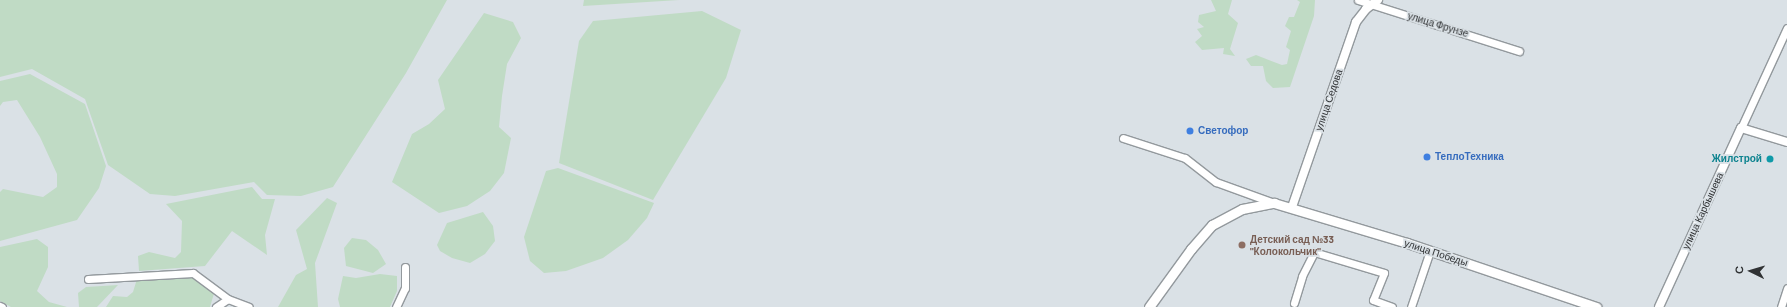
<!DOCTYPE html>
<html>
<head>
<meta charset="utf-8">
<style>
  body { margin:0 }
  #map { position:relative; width:1787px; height:307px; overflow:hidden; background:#dae1e6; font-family:Barlow,sans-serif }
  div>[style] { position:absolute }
  .green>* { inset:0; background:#c0dbc5 }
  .roads { filter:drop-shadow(1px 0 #93999d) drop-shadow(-1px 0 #93999d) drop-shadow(0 1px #93999d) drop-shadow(0 -1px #93999d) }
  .minor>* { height:7px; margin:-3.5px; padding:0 3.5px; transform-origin:3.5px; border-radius:3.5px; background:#fff }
  .tertiary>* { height:8px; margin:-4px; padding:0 4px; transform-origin:4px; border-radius:4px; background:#fff }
  .secondary>* { height:9px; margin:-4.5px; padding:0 4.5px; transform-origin:4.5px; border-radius:4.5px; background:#fff }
  .dots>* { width:11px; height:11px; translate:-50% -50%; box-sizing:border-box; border:2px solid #dae1e6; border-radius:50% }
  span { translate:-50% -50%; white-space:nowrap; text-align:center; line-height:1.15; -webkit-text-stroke:3.5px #dae1e6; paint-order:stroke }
  .street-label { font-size:10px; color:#303234 }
  .shop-label { font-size:10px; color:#366cbe; font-weight:700 }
  .left { translate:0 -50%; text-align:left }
  .culture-label { font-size:10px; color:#0d838f; font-weight:700 }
  .right { translate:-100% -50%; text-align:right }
  .education-label { font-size:10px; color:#785e54; font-weight:700 }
  .north { position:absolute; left:1731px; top:251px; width:40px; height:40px; -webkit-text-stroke:3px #dae1e6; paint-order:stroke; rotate:275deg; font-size:11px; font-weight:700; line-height:16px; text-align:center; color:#303234 }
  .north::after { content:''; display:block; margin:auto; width:14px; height:18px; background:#303234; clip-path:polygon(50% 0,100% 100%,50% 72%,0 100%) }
</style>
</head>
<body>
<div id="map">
  <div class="green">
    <i style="clip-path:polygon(0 0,447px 0,406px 73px,333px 187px,301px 196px,267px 195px,254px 182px,175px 196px,150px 194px,108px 165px,85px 99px,32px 69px,0 77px)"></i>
    <i style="clip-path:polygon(584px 0,679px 0,583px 6px)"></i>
    <i style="clip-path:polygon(1211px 0,1232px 0,1228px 14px,1238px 23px,1230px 49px,1235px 56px,1223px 54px,1224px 48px,1202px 50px,1195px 42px,1202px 36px,1197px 29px,1204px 27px,1198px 22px,1199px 15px,1216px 11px)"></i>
    <i style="clip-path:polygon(1297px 0,1315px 0,1314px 16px,1290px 87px,1273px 88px,1266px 81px,1263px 66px,1251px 66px,1246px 59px,1256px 55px,1282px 65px,1287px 64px,1290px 50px,1286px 47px,1291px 31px,1285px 26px,1289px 17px,1294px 17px,1300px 2px)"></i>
    <i style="clip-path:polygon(702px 11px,741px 30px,726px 78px,653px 200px,559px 163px,579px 41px,593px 21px)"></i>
    <i style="clip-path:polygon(484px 13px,513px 22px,521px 38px,507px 64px,502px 96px,499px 127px,511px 138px,504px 173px,490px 191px,467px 206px,439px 213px,392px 182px,412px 134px,429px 124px,445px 109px,438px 80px)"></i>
    <i style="clip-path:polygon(30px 74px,85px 104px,106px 166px,99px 188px,77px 220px,0 241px,0 192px,3px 189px,43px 197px,57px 187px,57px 174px,40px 137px,17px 100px,3px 102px,0 106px,0 81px)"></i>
    <i style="clip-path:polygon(558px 168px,654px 203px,647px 218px,628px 240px,603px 258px,566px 271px,544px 273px,530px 261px,524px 237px,546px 171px)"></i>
    <i style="clip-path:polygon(252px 187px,262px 199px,275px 199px,265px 235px,267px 255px,232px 231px,205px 266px,139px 271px,138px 256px,149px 252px,175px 258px,181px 252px,182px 221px,166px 204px)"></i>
    <i style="clip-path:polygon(327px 198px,337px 203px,315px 263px,318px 307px,278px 307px,296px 275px,307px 269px,296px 230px)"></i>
    <i style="clip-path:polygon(483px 212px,493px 226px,495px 241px,485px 254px,470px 263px,452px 258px,440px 251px,437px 245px,447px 223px)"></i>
    <i style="clip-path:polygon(352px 238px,366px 240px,378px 250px,386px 264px,373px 273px,346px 266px,344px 248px)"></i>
    <i style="clip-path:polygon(37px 239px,48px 247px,48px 267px,37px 291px,49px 302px,67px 307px,11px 307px,0 301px,0 247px)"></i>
    <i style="clip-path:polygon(380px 274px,397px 276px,397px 291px,390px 307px,340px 307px,338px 299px,343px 276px,356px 278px)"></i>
    <i style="clip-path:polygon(193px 275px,215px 290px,210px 307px,106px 307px,113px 296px,127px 297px,133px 292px,137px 279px,169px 280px)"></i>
    <i style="clip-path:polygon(118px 285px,97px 307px,79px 307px,78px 293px,86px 287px)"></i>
  </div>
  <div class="roads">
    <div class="minor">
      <i style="left:1358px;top:0;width:169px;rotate:17.6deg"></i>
      <i style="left:1741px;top:128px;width:110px;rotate:-65.3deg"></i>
      <i style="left:1123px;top:138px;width:65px;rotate:17.9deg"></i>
      <i style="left:1185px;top:158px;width:39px;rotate:38deg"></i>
      <i style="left:1216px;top:182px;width:62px;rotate:19.9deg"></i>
      <i style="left:88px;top:279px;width:105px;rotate:-3.3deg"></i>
      <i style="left:193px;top:273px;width:44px;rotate:36.6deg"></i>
      <i style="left:1294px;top:303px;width:28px;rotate:-73deg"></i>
      <i style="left:1302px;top:276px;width:27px;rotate:-63deg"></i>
      <i style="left:1314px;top:252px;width:73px;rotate:16.7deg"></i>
      <i style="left:1384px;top:273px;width:29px;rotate:112deg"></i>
      <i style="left:1373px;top:300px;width:20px;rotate:20deg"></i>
      <i style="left:0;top:306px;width:2px;rotate:27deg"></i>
      <i style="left:216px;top:307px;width:14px;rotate:-34deg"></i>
      <i style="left:228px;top:299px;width:22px;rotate:21deg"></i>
      <i style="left:396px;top:307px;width:21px;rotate:-65deg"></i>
      <i style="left:405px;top:288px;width:21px;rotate:-90deg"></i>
      <i style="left:1411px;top:307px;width:59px;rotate:-71.3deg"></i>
      <i style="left:1781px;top:307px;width:20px;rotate:-72deg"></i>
    </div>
    <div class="tertiary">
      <i style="left:1292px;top:207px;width:196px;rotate:-70.9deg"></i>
      <i style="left:1356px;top:22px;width:16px;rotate:-52deg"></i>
      <i style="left:1366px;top:9px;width:15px;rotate:-37deg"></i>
      <i style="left:1659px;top:307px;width:197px;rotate:-65.4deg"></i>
      <i style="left:1741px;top:128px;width:48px;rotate:16.9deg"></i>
    </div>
    <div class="secondary">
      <i style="left:1149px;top:307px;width:72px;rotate:-54.1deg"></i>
      <i style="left:1191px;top:249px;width:32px;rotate:-49deg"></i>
      <i style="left:1212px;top:225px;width:34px;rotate:-28deg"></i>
      <i style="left:1242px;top:209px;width:33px;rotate:-11deg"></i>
      <i style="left:1274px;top:203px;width:139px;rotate:16.7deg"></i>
      <i style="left:1407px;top:243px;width:200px;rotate:18.7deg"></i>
    </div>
  </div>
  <div class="dots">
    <i style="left:1190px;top:131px;background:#3f7fe0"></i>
    <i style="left:1427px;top:157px;background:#3f7fe0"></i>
    <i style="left:1770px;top:159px;background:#0f9aa8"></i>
    <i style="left:1242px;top:245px;background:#8d6e63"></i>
  </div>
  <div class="street-label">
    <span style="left:1438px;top:25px;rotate:17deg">улица Фрунзе</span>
    <span style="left:1329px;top:100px;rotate:-71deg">улица Седова</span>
    <span style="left:1703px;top:211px;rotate:-65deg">улица Карбышева</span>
    <span style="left:1436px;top:253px;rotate:18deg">улица Победы</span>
  </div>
  <div class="shop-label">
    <span class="left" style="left:1198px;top:131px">Светофор</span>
    <span class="left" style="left:1435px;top:157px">ТеплоТехника</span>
  </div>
  <div class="culture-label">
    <span class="right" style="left:1762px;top:159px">Жилстрой</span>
  </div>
  <div class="education-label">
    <span class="left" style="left:1250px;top:245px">Детский сад №33<br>"Колокольчик"</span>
  </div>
  <div class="north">С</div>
</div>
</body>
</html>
